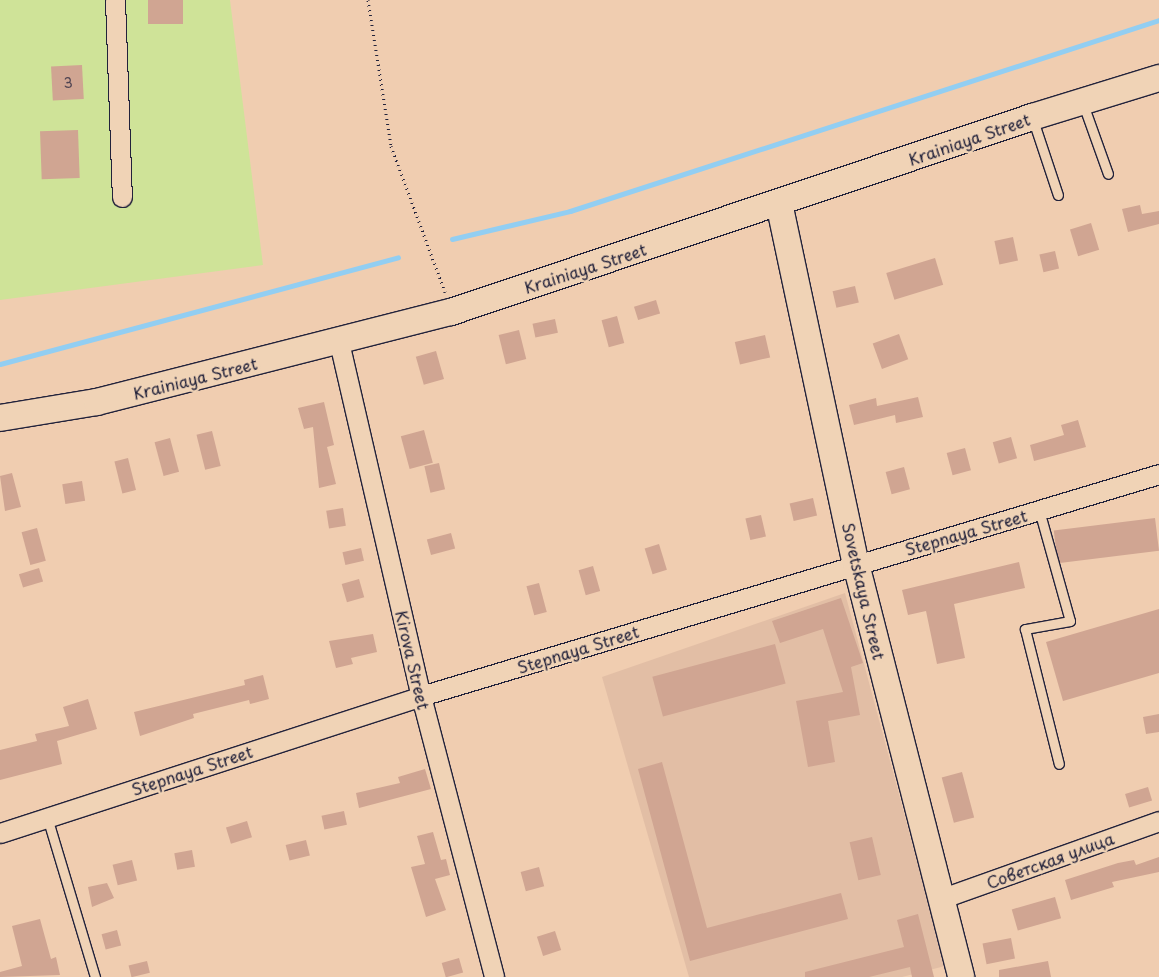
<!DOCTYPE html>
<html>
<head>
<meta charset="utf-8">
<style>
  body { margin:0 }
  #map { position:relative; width:1159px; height:977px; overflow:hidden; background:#f0cdb0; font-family:"Playpen Sans",sans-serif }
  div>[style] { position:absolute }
  .built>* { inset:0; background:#e2bea5 }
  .green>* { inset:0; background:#cfe398 }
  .stream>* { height:5px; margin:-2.5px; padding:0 2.5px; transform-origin:2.5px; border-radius:2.5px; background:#92cef2 }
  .building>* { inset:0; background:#d0a592; transform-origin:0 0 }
  .path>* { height:3px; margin-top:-1.5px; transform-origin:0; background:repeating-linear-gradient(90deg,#22223b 0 1px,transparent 0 5px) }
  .roads { filter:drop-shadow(1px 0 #22223b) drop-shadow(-1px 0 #22223b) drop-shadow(0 1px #22223b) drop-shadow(0 -1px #22223b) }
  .lane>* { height:9px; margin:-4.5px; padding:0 4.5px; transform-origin:4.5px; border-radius:4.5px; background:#f0d3b6 }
  .street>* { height:19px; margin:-9.5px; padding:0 9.5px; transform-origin:9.5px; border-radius:9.5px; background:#f0d3b6 }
  .secondary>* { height:26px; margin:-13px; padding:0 13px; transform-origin:13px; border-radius:13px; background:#f0d3b6 }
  span { translate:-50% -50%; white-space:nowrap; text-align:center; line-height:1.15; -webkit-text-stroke:5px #f0d3b6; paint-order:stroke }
  .number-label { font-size:14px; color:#4e4351 }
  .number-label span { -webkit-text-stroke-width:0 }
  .street-label { font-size:16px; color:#22223b }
</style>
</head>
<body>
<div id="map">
  <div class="built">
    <i style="clip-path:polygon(845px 593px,945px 966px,902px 977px,689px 977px,602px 677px)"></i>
  </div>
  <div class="green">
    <i style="clip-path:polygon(0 0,230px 0,263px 265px,0 300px)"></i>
  </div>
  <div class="stream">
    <i style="left:452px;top:239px;width:121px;rotate:-13.3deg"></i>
    <i style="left:570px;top:211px;width:619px;rotate:-17.97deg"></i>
    <i style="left:0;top:364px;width:412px;rotate:-15deg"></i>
  </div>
  <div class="building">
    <i style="left:148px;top:0;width:35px;height:24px"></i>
    <i style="left:82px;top:65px;width:34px;height:31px;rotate:87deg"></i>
    <i style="left:78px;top:130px;width:48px;height:38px;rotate:88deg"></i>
    <i style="clip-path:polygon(1140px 205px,1142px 214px,1159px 211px,1159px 224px,1128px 232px,1122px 209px)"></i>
    <i style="left:1091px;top:223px;width:28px;height:22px;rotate:73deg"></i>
    <i style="left:1013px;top:237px;width:24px;height:19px;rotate:78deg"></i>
    <i style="left:1055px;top:251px;width:18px;height:16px;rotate:77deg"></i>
    <i style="left:935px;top:258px;width:28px;height:51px;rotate:73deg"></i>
    <i style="left:855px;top:286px;width:17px;height:23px;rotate:77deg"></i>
    <i style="left:656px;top:300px;width:14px;height:23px;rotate:73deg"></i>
    <i style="left:617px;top:316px;width:28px;height:16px;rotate:75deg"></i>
    <i style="left:555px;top:319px;width:14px;height:23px;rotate:78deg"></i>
    <i style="left:519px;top:330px;width:30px;height:21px;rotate:76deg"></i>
    <i style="left:899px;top:334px;width:27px;height:28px;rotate:70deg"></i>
    <i style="left:765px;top:335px;width:23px;height:31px;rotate:77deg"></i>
    <i style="left:436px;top:351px;width:29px;height:21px;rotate:74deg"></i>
    <i style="clip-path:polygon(918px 397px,923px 417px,896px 423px,895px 415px,854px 425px,849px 405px,876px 398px,877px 406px)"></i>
    <i style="clip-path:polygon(324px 402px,334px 445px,327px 447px,336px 484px,319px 488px,313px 427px,304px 429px,298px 408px)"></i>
    <i style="clip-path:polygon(1078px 420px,1086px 447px,1034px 461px,1030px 445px,1064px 435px,1061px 425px)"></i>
    <i style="left:424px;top:430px;width:34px;height:24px;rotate:75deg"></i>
    <i style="left:212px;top:431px;width:36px;height:16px;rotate:76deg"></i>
    <i style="left:1011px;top:437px;width:22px;height:19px;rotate:74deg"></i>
    <i style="left:170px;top:438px;width:35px;height:16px;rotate:75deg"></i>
    <i style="left:965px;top:448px;width:23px;height:19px;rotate:75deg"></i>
    <i style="left:128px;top:458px;width:33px;height:14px;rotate:76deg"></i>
    <i style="left:439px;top:463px;width:27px;height:15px;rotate:77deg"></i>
    <i style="left:904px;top:467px;width:23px;height:19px;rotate:75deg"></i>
    <i style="clip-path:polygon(12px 473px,21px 507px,5px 511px,0 476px)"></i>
    <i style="left:82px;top:481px;width:20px;height:20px;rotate:81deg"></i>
    <i style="left:813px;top:498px;width:18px;height:24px;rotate:77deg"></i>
    <i style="left:343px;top:508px;width:18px;height:17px;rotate:81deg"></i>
    <i style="left:761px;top:515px;width:22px;height:16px;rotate:77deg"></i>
    <i style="left:1155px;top:518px;width:33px;height:102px;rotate:83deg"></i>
    <i style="left:37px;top:528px;width:34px;height:16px;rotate:75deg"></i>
    <i style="left:451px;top:533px;width:16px;height:25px;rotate:75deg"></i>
    <i style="left:659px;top:544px;width:27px;height:15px;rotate:73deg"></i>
    <i style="left:361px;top:548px;width:13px;height:19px;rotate:77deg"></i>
    <i style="clip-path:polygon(1019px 562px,1025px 588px,954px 604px,965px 658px,937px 664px,926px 611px,908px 615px,902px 590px)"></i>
    <i style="left:593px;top:566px;width:26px;height:15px;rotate:74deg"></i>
    <i style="left:39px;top:568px;width:14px;height:21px;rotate:73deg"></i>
    <i style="left:359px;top:579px;width:19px;height:18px;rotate:74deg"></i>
    <i style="left:539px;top:583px;width:30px;height:13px;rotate:75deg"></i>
    <i style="clip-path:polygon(841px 598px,863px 663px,851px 667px,860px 715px,828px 721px,835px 762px,808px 767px,796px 701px,843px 692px,823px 629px,780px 643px,772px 621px)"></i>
    <i style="clip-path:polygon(1159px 609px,1159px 673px,1063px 701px,1046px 642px)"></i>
    <i style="clip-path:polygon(373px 634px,377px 652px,351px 658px,353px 664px,336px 668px,329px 641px)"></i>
    <i style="left:775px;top:644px;width:41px;height:127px;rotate:75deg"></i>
    <i style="clip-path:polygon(263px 675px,269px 699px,250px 704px,249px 700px,193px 714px,194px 718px,140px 736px,134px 712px,245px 685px,244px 680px)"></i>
    <i style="clip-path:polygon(88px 699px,97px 729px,57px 741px,62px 764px,0 780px,0 750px,37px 741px,35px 734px,69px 726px,63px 707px)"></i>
    <i style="clip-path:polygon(1159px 714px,1159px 732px,1146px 734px,1143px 717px)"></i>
    <i style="clip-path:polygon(662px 762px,707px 928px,841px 893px,848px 919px,690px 961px,638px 769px)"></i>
    <i style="clip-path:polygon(425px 769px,431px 789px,359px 808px,356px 793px,400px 783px,398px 777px)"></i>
    <i style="left:962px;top:772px;width:47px;height:21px;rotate:75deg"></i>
    <i style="left:1148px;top:787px;width:14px;height:24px;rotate:73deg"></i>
    <i style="left:344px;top:811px;width:14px;height:23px;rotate:78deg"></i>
    <i style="left:247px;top:821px;width:17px;height:22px;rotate:73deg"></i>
    <i style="clip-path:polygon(433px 832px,441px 860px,446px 859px,450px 875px,435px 879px,446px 910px,426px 917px,411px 867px,425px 864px,417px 836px)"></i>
    <i style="left:872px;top:837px;width:39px;height:23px;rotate:77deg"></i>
    <i style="left:306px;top:840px;width:16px;height:21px;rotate:76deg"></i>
    <i style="left:192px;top:850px;width:17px;height:18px;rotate:80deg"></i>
    <i style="clip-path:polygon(1159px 857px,1159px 872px,1112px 882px,1114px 887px,1071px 900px,1065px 880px,1118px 863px,1134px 860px,1136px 865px)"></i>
    <i style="left:132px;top:860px;width:21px;height:20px;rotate:76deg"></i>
    <i style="left:539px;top:867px;width:20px;height:19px;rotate:75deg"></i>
    <i style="clip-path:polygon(107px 883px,114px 898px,92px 907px,88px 887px)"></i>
    <i style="left:1055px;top:897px;width:22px;height:45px;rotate:74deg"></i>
    <i style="clip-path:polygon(918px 914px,934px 977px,912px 977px,910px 967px,869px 977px,805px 977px,805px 972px,904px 947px,897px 920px)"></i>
    <i style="clip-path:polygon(40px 919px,51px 959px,56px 957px,60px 975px,0 977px,0 972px,22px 966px,12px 926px)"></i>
    <i style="left:117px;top:930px;width:16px;height:16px;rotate:75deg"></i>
    <i style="left:555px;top:931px;width:20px;height:19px;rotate:72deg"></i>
    <i style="left:1011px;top:938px;width:21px;height:29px;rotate:79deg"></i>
    <i style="left:459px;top:958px;width:15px;height:18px;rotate:74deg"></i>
    <i style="left:147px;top:961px;width:12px;height:19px;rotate:76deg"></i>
    <i style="clip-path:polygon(1048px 961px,1051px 977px,999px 977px,999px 970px)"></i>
  </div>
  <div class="path">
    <i style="left:368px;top:0;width:148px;rotate:81deg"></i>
    <i style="left:391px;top:146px;width:156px;rotate:69.7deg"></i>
  </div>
  <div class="roads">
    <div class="lane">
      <i style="left:1083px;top:104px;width:74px;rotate:70.3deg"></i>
      <i style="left:1033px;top:120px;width:79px;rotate:71.6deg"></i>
      <i style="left:1039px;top:510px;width:115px;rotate:74.4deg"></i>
      <i style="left:1070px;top:621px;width:46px;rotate:169.9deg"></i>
      <i style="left:1025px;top:629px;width:139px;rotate:75.9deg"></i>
      <i style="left:47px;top:817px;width:167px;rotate:73.3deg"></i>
    </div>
    <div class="street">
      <i style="left:115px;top:0;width:197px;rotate:88deg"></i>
      <i style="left:339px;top:342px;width:363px;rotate:77deg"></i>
      <i style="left:421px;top:696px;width:290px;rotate:75.4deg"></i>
      <i style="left:0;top:833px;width:443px;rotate:-18deg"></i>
      <i style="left:421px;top:696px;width:771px;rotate:-16.74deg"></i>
      <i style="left:940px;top:899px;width:232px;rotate:-19.6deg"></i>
    </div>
    <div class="secondary">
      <i style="left:779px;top:203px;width:369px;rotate:78deg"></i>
      <i style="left:856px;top:564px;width:426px;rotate:75.7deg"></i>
      <i style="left:0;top:418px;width:98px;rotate:-9.4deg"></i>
      <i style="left:97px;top:402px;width:365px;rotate:-14.3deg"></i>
      <i style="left:451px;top:312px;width:613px;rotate:-18.55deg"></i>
      <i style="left:1032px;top:117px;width:133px;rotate:-17.1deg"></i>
    </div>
  </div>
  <div class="number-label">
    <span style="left:68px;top:83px">3</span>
  </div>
  <div class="street-label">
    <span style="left:969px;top:139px;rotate:-19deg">Krainiaya Street</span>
    <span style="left:585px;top:268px;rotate:-18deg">Krainiaya Street</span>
    <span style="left:195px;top:378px;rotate:-14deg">Krainiaya Street</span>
    <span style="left:966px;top:532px;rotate:-16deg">Stepnaya Street</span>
    <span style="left:864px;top:591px;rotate:77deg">Sovetskaya Street</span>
    <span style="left:578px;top:649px;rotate:-17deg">Stepnaya Street</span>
    <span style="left:413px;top:660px;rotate:77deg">Kirova Street</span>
    <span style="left:192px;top:770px;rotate:-18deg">Stepnaya Street</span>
    <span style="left:1050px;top:860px;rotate:-20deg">Советская улица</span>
  </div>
</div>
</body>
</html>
